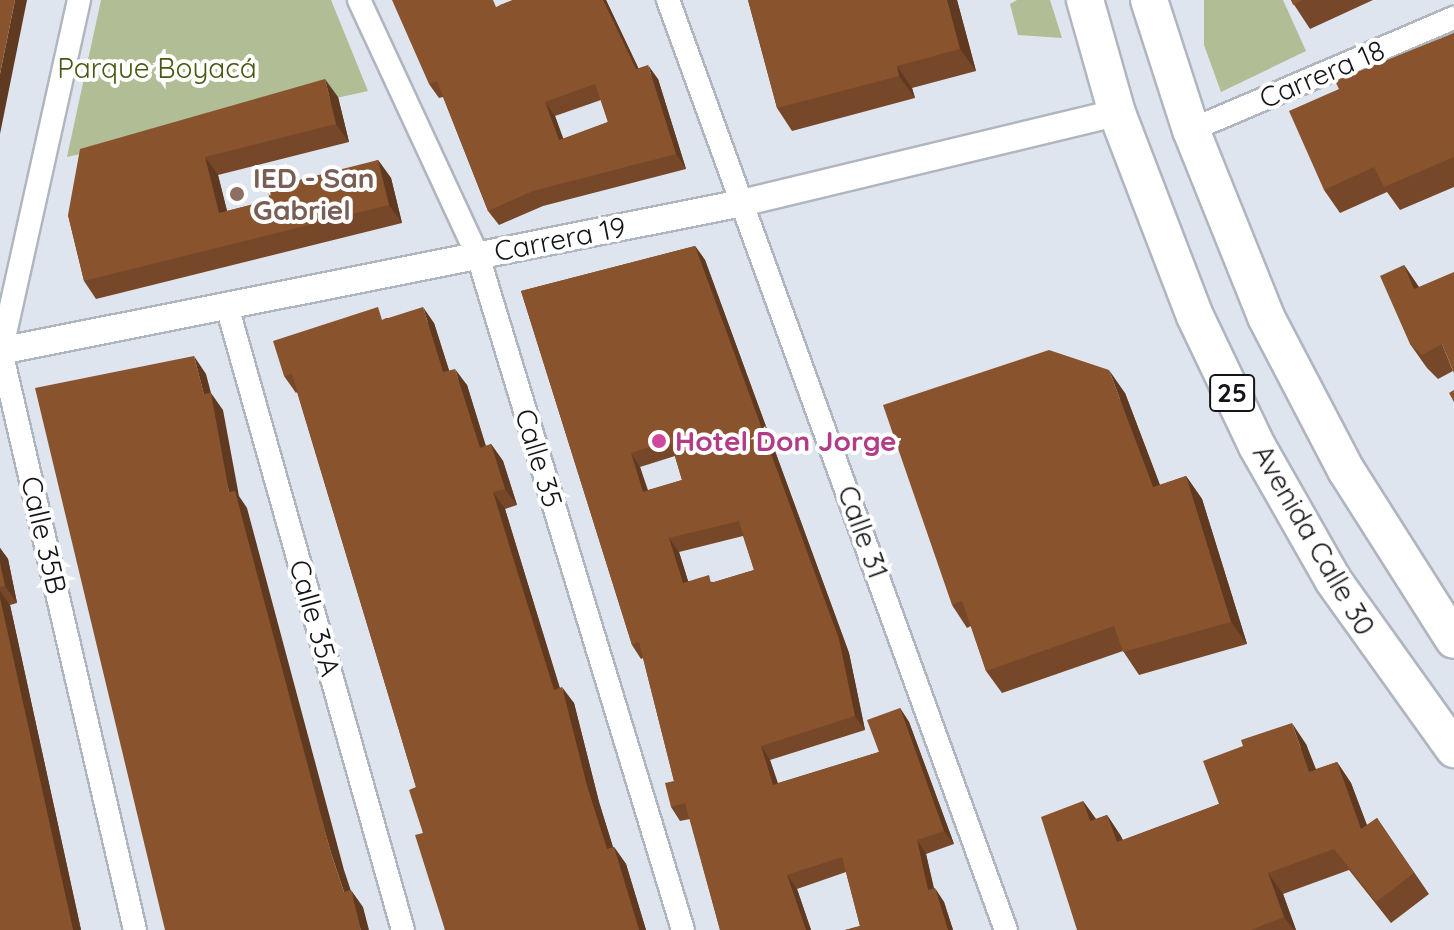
<!DOCTYPE html>
<html>
<head>
<meta charset="utf-8">
<style>
  body { margin:0 }
  #map { position:relative; width:1454px; height:930px; overflow:hidden; background:#dfe5ee; font-family:Quicksand,sans-serif }
  div>[style] { position:absolute }
  .green>* { inset:0; background:#b1bd94 }
  .roads { filter:drop-shadow(2px 0 #b0b6bf) drop-shadow(-2px 0 #b0b6bf) drop-shadow(0 2px #b0b6bf) drop-shadow(0 -2px #b0b6bf) }
  .minor>* { height:22px; margin:-11px; padding:0 11px; transform-origin:11px; border-radius:11px; background:#fff }
  .tertiary>* { height:26px; margin:-13px; padding:0 13px; transform-origin:13px; border-radius:13px; background:#fff }
  .trunk>* { height:36px; margin:-18px; padding:0 18px; transform-origin:18px; border-radius:18px; background:#fff }
  .wall>* { inset:0; background:#764728 }
  .shaded-wall>* { inset:0; background:#603a20 }
  .building>* { inset:0; background:#89532e }
  .dots>* { width:22px; height:22px; translate:-50% -50%; box-sizing:border-box; border:4px solid #fff; border-radius:50% }
  span { translate:-50% -50%; white-space:nowrap; text-align:center; line-height:1.15; -webkit-text-stroke:8px #fff; paint-order:stroke }
  .shield-label span { padding:2px 6px; background:#fff; border:2px solid; border-radius:6px; -webkit-text-stroke-width:0 }
  .shield-label { font-size:26px; color:#121417; font-weight:700 }
  .park-label { font-size:28px; color:#485812 }
  .street-label { font-size:28px; color:#121417 }
  .education-label { font-size:28px; color:#785e54; font-weight:700 }
  .left { translate:0 -50%; text-align:left }
  .hotel-label { font-size:28px; color:#b23c85; font-weight:700 }
</style>
</head>
<body>
<div id="map">
  <div class="green">
    <i style="clip-path:polygon(101px 0,331px 0,368px 91px,67px 157px)"></i>
    <i style="clip-path:polygon(1017px 0,1050px 0,1062px 38px,1018px 35px,1010px 4px)"></i>
    <i style="clip-path:polygon(1204px 0,1283px 0,1306px 51px,1221px 92px,1204px 45px)"></i>
  </div>
  <div class="roads">
    <div class="minor">
      <i style="left:79px;top:0;width:360px;rotate:102.5deg"></i>
      <i style="left:1px;top:351px;width:594px;rotate:76.97deg"></i>
      <i style="left:359px;top:0;width:282px;rotate:65.1deg"></i>
      <i style="left:478px;top:256px;width:704px;rotate:73.08deg"></i>
      <i style="left:668px;top:0;width:990px;rotate:70.03deg"></i>
      <i style="left:1191px;top:130px;width:286px;rotate:-23.1deg"></i>
      <i style="left:227px;top:306px;width:648px;rotate:74.25deg"></i>
    </div>
    <div class="tertiary">
      <i style="left:0;top:351px;width:752px;rotate:-11.28deg"></i>
      <i style="left:737px;top:204px;width:391px;rotate:-13.5deg"></i>
    </div>
    <div class="trunk">
      <i style="left:1085px;top:0;width:117px;rotate:74.2deg"></i>
      <i style="left:1117px;top:113px;width:217px;rotate:69deg"></i>
      <i style="left:1195px;top:316px;width:144px;rotate:64.5deg"></i>
      <i style="left:1257px;top:446px;width:154px;rotate:60.4deg"></i>
      <i style="left:1333px;top:580px;width:208px;rotate:54.4deg"></i>
      <i style="left:1149px;top:0;width:137px;rotate:72.1deg"></i>
      <i style="left:1191px;top:130px;width:201px;rotate:68.1deg"></i>
      <i style="left:1266px;top:317px;width:173px;rotate:62.4deg"></i>
      <i style="left:1346px;top:470px;width:201px;rotate:57.6deg"></i>
    </div>
  </div>
  <div class="wall">
    <i style="clip-path:polygon(evenodd,513px 0,606px 0,638px 68px,658px 79px,686px 169px,543px 206px,499px 225px,488px 211px,443px 97px,439px 98px,429px 84px,500px 5px,513px 0,601px 100px,608px 122px,563px 139px,555px 116px,601px 100px)"></i>
    <i style="clip-path:polygon(748px 0,957px 0,976px 71px,912px 88px,915px 98px,792px 131px,777px 108px)"></i>
    <i style="clip-path:polygon(1291px 0,1373px 0,1310px 29px)"></i>
    <i style="clip-path:polygon(1454px 33px,1454px 187px,1400px 210px,1387px 192px,1340px 213px,1324px 190px,1339px 89px)"></i>
    <i style="clip-path:polygon(338px 97px,349px 142px,218px 175px,227px 211px,270px 200px,378px 160px,391px 178px,402px 223px,96px 299px,84px 281px,68px 215px)"></i>
    <i style="clip-path:polygon(evenodd,695px 246px,705px 260px,849px 653px,865px 730px,770px 760px,778px 783px,879px 752px,900px 708px,909px 722px,954px 844px,926px 854px,934px 888px,944px 902px,953px 930px,845px 930px,860px 926px,846px 872px,797px 889px,811px 930px,720px 930px,690px 819px,680px 821px,671px 807px,674px 781px,643px 658px,641px 659px,632px 645px,521px 291px,695px 246px,675px 456px,682px 480px,648px 490px,640px 467px,675px 456px,695px 246px,743px 536px,754px 570px,714px 582px,688px 581px,679px 552px,743px 536px)"></i>
    <i style="clip-path:polygon(1404px 265px,1419px 287px,1453px 371px,1438px 379px,1427px 368px,1410px 344px)"></i>
    <i style="clip-path:polygon(386px 318px,434px 323px,449px 371px,467px 385px,486px 446px,491px 444px,503px 461px,517px 505px,505px 509px,527px 581px,560px 688px,574px 703px,599px 802px,613px 848px,614px 847px,626px 864px,646px 930px,445px 930px,423px 833px,416px 787px,297px 392px,296px 393px,284px 376px)"></i>
    <i style="clip-path:polygon(1125px 393px,1160px 485px,1186px 476px,1202px 499px,1247px 644px,1139px 675px,1123px 651px,1002px 693px,986px 671px,971px 626px,967px 628px,952px 605px)"></i>
    <i style="clip-path:polygon(0 548px,8px 559px,17px 603px,10px 605px,81px 930px,0 930px)"></i>
    <i style="clip-path:polygon(1306px 744px,1316px 769px,1337px 762px,1351px 783px,1367px 825px,1377px 818px,1429px 894px,1391px 923px,1349px 870px,1283px 894px,1296px 930px,1077px 930px,1083px 801px,1096px 819px,1107px 815px,1123px 840px,1219px 804px)"></i>
  </div>
  <div class="shaded-wall">
    <i style="clip-path:polygon(15px 0,27px 0,0 134px,0 74px)"></i>
    <i style="clip-path:polygon(603px 0,606px 0,646px 84px,636px 69px)"></i>
    <i style="clip-path:polygon(947px 0,957px 0,976px 71px,960px 49px)"></i>
    <i style="clip-path:polygon(648px 65px,658px 79px,686px 169px,676px 154px)"></i>
    <i style="clip-path:polygon(897px 66px,912px 88px,915px 98px,899px 76px)"></i>
    <i style="clip-path:polygon(325px 79px,338px 97px,349px 142px,336px 124px)"></i>
    <i style="clip-path:polygon(545px 102px,555px 116px,569px 154px,559px 140px)"></i>
    <i style="clip-path:polygon(205px 157px,218px 175px,232px 231px,219px 213px)"></i>
    <i style="clip-path:polygon(378px 160px,391px 178px,402px 223px,389px 205px)"></i>
    <i style="clip-path:polygon(695px 246px,705px 260px,849px 653px,865px 730px,855px 716px)"></i>
    <i style="clip-path:polygon(1404px 265px,1420px 289px,1414px 289px)"></i>
    <i style="clip-path:polygon(423px 307px,434px 323px,455px 389px,443px 372px)"></i>
    <i style="clip-path:polygon(194px 356px,206px 374px,211px 393px,223px 410px,239px 496px,247px 508px,344px 870px,354px 900px,351px 890px,363px 907px,369px 930px,361px 930px,344px 892px,331px 853px,229px 492px)"></i>
    <i style="clip-path:polygon(455px 369px,467px 385px,491px 464px,480px 448px)"></i>
    <i style="clip-path:polygon(1109px 370px,1125px 393px,1169px 509px,1153px 487px)"></i>
    <i style="clip-path:polygon(491px 444px,503px 461px,517px 505px,505px 489px)"></i>
    <i style="clip-path:polygon(631px 453px,640px 467px,652px 506px,643px 492px)"></i>
    <i style="clip-path:polygon(1186px 476px,1202px 499px,1247px 644px,1231px 622px)"></i>
    <i style="clip-path:polygon(493px 492px,505px 509px,565px 706px,554px 690px)"></i>
    <i style="clip-path:polygon(669px 538px,679px 552px,693px 597px,683px 583px)"></i>
    <i style="clip-path:polygon(0 548px,8px 559px,17px 603px,5px 586px,0 563px)"></i>
    <i style="clip-path:polygon(0 591px,10px 605px,81px 930px,73px 930px,0 598px)"></i>
    <i style="clip-path:polygon(562px 687px,574px 703px,599px 802px,619px 866px,607px 849px,587px 786px)"></i>
    <i style="clip-path:polygon(900px 708px,909px 722px,954px 844px,944px 831px)"></i>
    <i style="clip-path:polygon(1292px 723px,1306px 744px,1324px 793px,1309px 772px)"></i>
    <i style="clip-path:polygon(761px 746px,770px 760px,782px 798px,773px 785px)"></i>
    <i style="clip-path:polygon(1337px 762px,1351px 783px,1376px 850px,1361px 829px)"></i>
    <i style="clip-path:polygon(1083px 801px,1098px 822px,1090px 821px)"></i>
    <i style="clip-path:polygon(1107px 815px,1121px 836px,1131px 863px,1117px 842px)"></i>
    <i style="clip-path:polygon(917px 840px,926px 854px,937px 904px,928px 890px)"></i>
    <i style="clip-path:polygon(614px 847px,626px 864px,646px 930px,639px 930px)"></i>
    <i style="clip-path:polygon(1268px 873px,1283px 894px,1296px 930px,1294px 930px,1284px 917px)"></i>
    <i style="clip-path:polygon(787px 875px,797px 889px,811px 930px,806px 930px)"></i>
    <i style="clip-path:polygon(935px 888px,944px 902px,953px 930px,948px 930px)"></i>
  </div>
  <div class="building">
    <i style="clip-path:polygon(0 0,15px 0,0 74px)"></i>
    <i style="clip-path:polygon(evenodd,392px 0,493px 0,496px 7px,513px 0,603px 0,636px 69px,648px 65px,676px 154px,533px 191px,488px 211px,437px 81px,429px 84px,392px 0,595px 84px,608px 122px,559px 140px,545px 102px,595px 84px)"></i>
    <i style="clip-path:polygon(748px 0,947px 0,960px 49px,897px 66px,899px 76px,777px 108px)"></i>
    <i style="clip-path:polygon(1291px 0,1303px 0,1293px 5px)"></i>
    <i style="clip-path:polygon(1454px 33px,1454px 157px,1384px 187px,1374px 167px,1324px 190px,1289px 111px,1339px 89px,1335px 81px)"></i>
    <i style="clip-path:polygon(325px 79px,336px 124px,205px 157px,219px 213px,270px 200px,267px 188px,378px 160px,389px 205px,84px 281px,68px 215px,80px 149px)"></i>
    <i style="clip-path:polygon(evenodd,695px 246px,839px 639px,855px 716px,761px 746px,773px 785px,879px 752px,867px 720px,900px 708px,944px 831px,917px 840px,928px 890px,935px 888px,948px 930px,845px 930px,860px 926px,842px 857px,787px 875px,806px 930px,720px 930px,685px 803px,671px 807px,665px 783px,674px 781px,639px 642px,632px 645px,521px 291px,695px 246px,670px 440px,682px 480px,643px 492px,631px 453px,670px 440px,695px 246px,739px 521px,754px 570px,711px 583px,709px 575px,683px 583px,669px 538px,739px 521px)"></i>
    <i style="clip-path:polygon(1404px 265px,1414px 289px,1454px 272px,1454px 373px,1442px 344px,1422px 355px,1410px 344px,1380px 276px)"></i>
    <i style="clip-path:polygon(378px 307px,382px 320px,423px 307px,443px 372px,455px 369px,480px 448px,491px 444px,505px 489px,493px 492px,515px 565px,554px 690px,562px 687px,587px 786px,607px 849px,614px 847px,639px 930px,445px 930px,415px 835px,423px 833px,409px 790px,416px 787px,292px 374px,284px 376px,273px 341px)"></i>
    <i style="clip-path:polygon(1049px 350px,1109px 370px,1153px 487px,1186px 476px,1231px 622px,1123px 652px,1114px 626px,986px 671px,962px 601px,952px 605px,883px 405px)"></i>
    <i style="clip-path:polygon(194px 356px,204px 394px,211px 393px,229px 492px,235px 491px,331px 853px,344px 892px,351px 890px,361px 930px,165px 930px,35px 388px)"></i>
    <i style="clip-path:polygon(1454px 390px,1454px 402px,1449px 393px)"></i>
    <i style="clip-path:polygon(0 563px,5px 586px,0 587px)"></i>
    <i style="clip-path:polygon(0 598px,73px 930px,0 930px)"></i>
    <i style="clip-path:polygon(1292px 723px,1309px 772px,1337px 762px,1361px 829px,1377px 818px,1414px 873px,1376px 902px,1334px 849px,1268px 873px,1284px 917px,1251px 930px,1077px 930px,1041px 817px,1083px 801px,1090px 821px,1107px 815px,1117px 842px,1219px 804px,1203px 761px,1243px 746px,1241px 740px)"></i>
  </div>
  <div class="dots">
    <i style="left:237px;top:194px;background:#8d6e63"></i>
    <i style="left:659px;top:441px;background:#d1479c"></i>
  </div>
  <div class="shield-label">
    <span style="left:1232px;top:393px">25</span>
  </div>
  <div class="park-label">
    <span style="left:157px;top:68px">Parque Boyacá</span>
  </div>
  <div class="street-label">
    <span style="left:1322px;top:74px;rotate:-23deg">Carrera 18</span>
    <span style="left:560px;top:239px;rotate:-11deg">Carrera 19</span>
    <span style="left:539px;top:458px;rotate:73deg">Calle 35</span>
    <span style="left:863px;top:532px;rotate:70deg">Calle 31</span>
    <span style="left:44px;top:535px;rotate:77deg">Calle 35B</span>
    <span style="left:1314px;top:540px;rotate:60deg">Avenida Calle 30</span>
    <span style="left:315px;top:618px;rotate:74deg">Calle 35A</span>
  </div>
  <div class="education-label">
    <span class="left" style="left:253px;top:194px">IED - San<br>Gabriel</span>
  </div>
  <div class="hotel-label">
    <span class="left" style="left:675px;top:441px">Hotel Don Jorge</span>
  </div>
</div>
</body>
</html>
